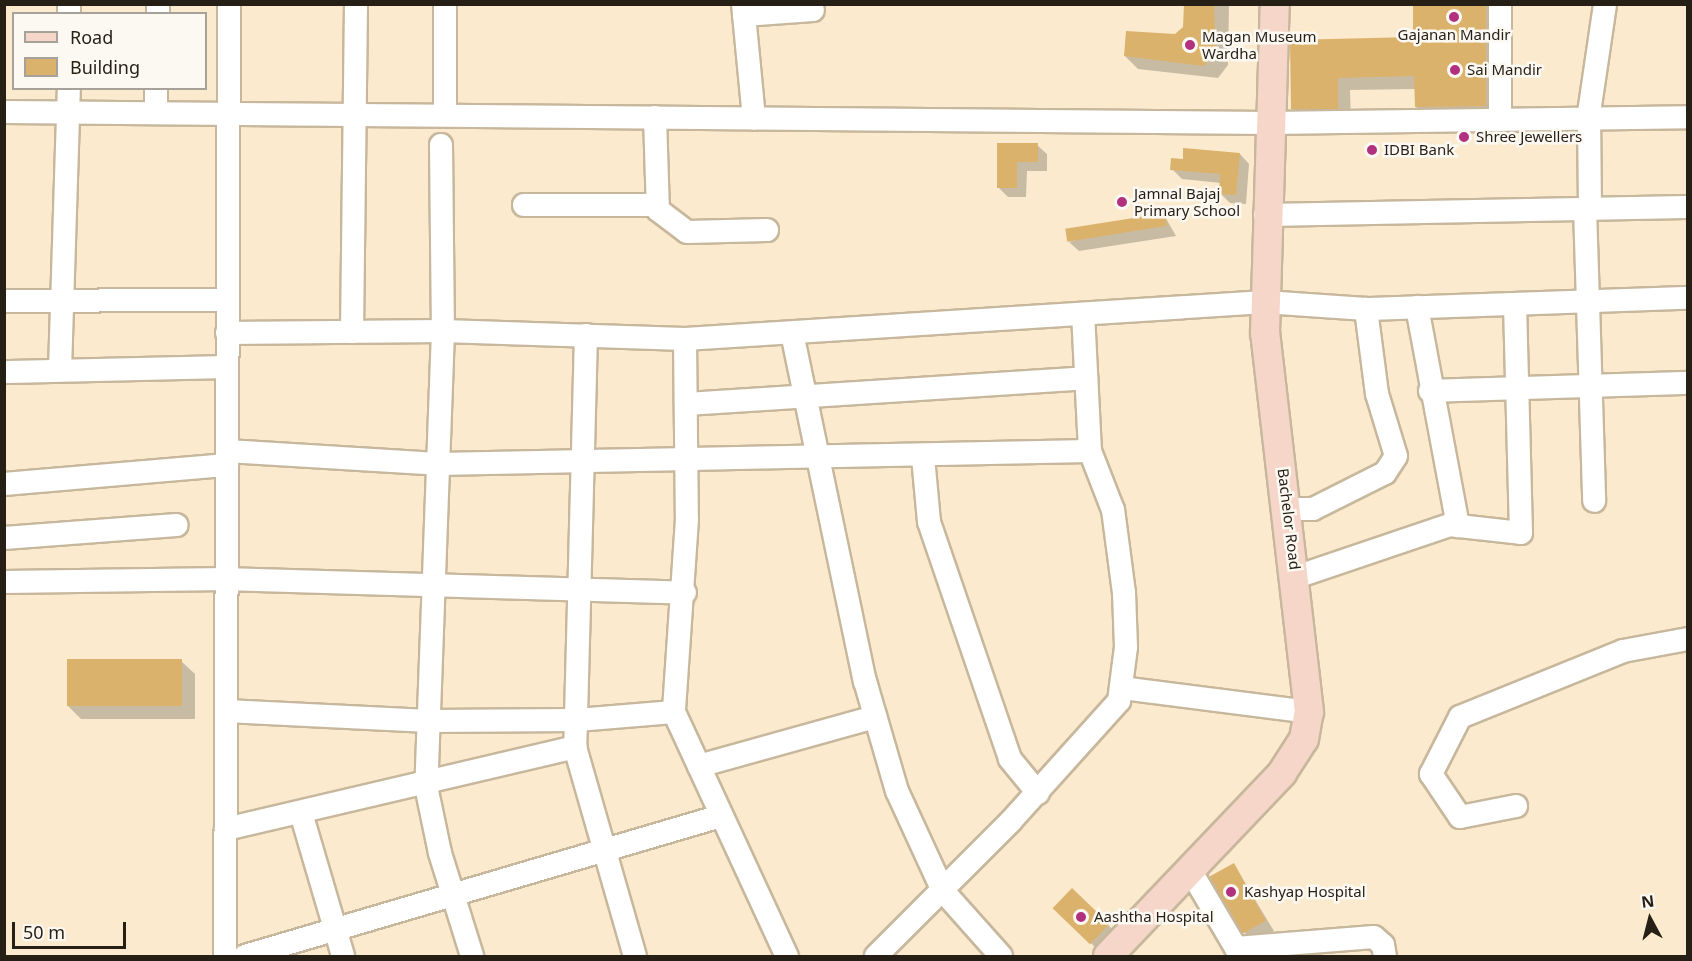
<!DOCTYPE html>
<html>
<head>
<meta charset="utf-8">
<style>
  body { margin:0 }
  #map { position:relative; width:1692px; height:961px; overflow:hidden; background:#fbeace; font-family:"Noto Sans",sans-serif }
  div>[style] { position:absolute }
  .shadow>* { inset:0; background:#0003; transform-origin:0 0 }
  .building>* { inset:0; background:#dbb26b; transform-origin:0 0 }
  .roads { filter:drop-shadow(2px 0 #c7b79c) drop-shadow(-2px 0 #c7b79c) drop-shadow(0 2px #c7b79c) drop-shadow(0 -2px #c7b79c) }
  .minor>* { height:22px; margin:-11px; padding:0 11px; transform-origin:11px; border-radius:11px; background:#fff }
  .major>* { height:28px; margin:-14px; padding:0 14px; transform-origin:14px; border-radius:14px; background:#f5d6c9 }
  .dots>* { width:16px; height:16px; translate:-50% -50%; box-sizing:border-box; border:3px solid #fcf9f3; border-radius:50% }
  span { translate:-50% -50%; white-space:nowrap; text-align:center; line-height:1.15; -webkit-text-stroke:5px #fcf9f3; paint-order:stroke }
  .poi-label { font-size:15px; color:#251f15 }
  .left { translate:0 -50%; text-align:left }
  .street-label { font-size:15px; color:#251f15 }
  .frame { position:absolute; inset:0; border:6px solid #251f15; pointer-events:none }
  .legend { position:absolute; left:12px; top:12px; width:195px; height:78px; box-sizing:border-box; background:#fcf9f3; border:2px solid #a6a29a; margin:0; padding:8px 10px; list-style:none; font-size:18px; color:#251f15 }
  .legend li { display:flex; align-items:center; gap:12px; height:30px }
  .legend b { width:30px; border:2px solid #a6a29a }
  .north { position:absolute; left:1620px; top:889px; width:60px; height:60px; -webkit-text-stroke:4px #fcf9f3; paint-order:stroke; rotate:353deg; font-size:16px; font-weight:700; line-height:24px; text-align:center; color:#251f15 }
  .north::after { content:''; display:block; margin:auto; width:21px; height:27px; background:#251f15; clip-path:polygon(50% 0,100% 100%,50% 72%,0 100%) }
  .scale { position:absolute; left:12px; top:922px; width:114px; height:27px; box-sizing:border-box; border:3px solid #251f15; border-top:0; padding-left:8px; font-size:18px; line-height:21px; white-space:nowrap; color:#251f15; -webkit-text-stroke:4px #fcf9f3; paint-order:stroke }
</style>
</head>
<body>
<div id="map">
  <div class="shadow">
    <i style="clip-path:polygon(1185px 4px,1229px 4px,1228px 65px,1218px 78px,1138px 69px,1125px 56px,1175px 35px,1184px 28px)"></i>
    <i style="clip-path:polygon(1414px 4px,1508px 4px,1499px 119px,1430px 120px,1416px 107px,1416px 89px,1350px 90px,1351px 121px,1306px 122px,1293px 109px,1292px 41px,1415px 39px)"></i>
    <i style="clip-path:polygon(998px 145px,1037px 145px,1047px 154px,1047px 171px,1027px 171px,1026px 197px,1008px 197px,998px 187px)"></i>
    <i style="clip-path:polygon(1240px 154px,1249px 164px,1246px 204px,1230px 203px,1220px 193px,1221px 183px,1182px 179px,1172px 169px)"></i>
    <i style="clip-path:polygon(1164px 215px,1176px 236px,1079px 251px,1069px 242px)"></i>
    <i style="clip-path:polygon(181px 661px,195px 674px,195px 719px,81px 719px,68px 706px)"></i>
    <i style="clip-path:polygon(1234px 865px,1274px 931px,1254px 942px,1244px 932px)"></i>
    <i style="left:1072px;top:890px;width:64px;height:25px;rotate:44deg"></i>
  </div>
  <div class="building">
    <i style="clip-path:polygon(1184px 4px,1214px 4px,1216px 52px,1204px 66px,1124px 56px,1126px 31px,1175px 34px,1183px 27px)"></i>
    <i style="clip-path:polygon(1413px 4px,1486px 4px,1486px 106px,1415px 107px,1414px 76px,1338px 78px,1338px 109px,1291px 109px,1290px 40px,1413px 37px)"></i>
    <i style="clip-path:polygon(997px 143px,1038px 143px,1038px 162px,1017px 162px,1017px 188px,997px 188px)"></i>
    <i style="clip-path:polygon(1183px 148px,1240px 153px,1236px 195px,1219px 194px,1220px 174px,1170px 170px,1171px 158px,1183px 159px)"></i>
    <i style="left:1165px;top:213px;width:13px;height:101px;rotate:81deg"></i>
    <i style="left:67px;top:659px;width:115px;height:47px"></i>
    <i style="left:1234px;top:863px;width:66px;height:28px;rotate:61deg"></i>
    <i style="left:1072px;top:888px;width:52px;height:28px;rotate:44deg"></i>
  </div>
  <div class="roads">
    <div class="minor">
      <i style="left:743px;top:4px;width:115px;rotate:84.5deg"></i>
      <i style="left:1500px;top:4px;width:116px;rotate:90deg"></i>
      <i style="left:69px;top:14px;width:10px;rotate:-90deg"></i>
      <i style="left:158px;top:14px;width:10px;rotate:-90deg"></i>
      <i style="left:744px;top:15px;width:69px;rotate:-4.1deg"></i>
      <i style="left:4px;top:112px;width:1266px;rotate:0.5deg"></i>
      <i style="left:1270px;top:123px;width:418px;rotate:-0.8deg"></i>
      <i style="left:156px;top:113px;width:25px;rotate:-90deg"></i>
      <i style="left:445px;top:115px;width:111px;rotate:-90deg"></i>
      <i style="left:655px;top:117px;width:93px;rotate:88.2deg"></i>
      <i style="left:658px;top:210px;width:36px;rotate:37deg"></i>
      <i style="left:687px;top:232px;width:80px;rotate:-1.4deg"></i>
      <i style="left:441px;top:145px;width:186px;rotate:89.4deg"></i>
      <i style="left:443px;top:331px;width:455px;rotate:92.1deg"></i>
      <i style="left:426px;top:786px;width:68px;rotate:78.2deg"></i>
      <i style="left:440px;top:853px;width:108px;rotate:72.7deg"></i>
      <i style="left:524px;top:205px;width:132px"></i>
      <i style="left:1585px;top:208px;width:293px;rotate:88.2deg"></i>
      <i style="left:1590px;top:208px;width:95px;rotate:-90.6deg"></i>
      <i style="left:1589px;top:113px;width:110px;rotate:-81.6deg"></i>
      <i style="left:1265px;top:215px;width:423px;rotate:-1.1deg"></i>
      <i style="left:4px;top:301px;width:223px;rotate:-0.3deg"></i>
      <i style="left:1417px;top:307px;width:223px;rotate:79.4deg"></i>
      <i style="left:352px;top:332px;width:328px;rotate:-89.3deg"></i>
      <i style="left:227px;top:333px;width:216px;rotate:-0.5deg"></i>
      <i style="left:443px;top:331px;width:242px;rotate:1.9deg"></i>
      <i style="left:685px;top:339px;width:581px;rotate:-3.65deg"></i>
      <i style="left:1265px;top:302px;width:101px;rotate:4deg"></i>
      <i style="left:1366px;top:309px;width:322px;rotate:-2deg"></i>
      <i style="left:792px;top:333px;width:356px;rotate:78.2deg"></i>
      <i style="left:865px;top:681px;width:115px;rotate:73.8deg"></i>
      <i style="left:897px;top:791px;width:110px;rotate:65.3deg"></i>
      <i style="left:943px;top:891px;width:87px;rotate:48.3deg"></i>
      <i style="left:586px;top:335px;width:412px;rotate:91.5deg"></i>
      <i style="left:575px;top:747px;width:217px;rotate:74deg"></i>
      <i style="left:685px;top:339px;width:180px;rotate:89.4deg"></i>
      <i style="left:687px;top:519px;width:193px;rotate:93.9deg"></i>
      <i style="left:674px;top:712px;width:269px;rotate:65.2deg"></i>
      <i style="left:60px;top:370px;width:282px;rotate:-88.2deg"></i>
      <i style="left:4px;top:372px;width:223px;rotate:-1.3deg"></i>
      <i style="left:1430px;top:391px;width:258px;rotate:-1.8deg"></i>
      <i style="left:686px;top:404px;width:401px;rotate:-3.7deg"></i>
      <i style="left:227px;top:451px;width:211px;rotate:3.5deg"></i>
      <i style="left:438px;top:464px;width:652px;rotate:-1.14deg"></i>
      <i style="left:923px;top:457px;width:65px;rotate:84.7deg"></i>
      <i style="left:929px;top:522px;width:250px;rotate:71.1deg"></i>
      <i style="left:1010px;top:759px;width:44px;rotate:50.5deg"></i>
      <i style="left:4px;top:484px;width:224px;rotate:-4.9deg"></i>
      <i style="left:1288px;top:509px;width:25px"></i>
      <i style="left:1313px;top:509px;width:80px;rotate:-26.6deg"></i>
      <i style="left:1385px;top:473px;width:20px;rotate:-57deg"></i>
      <i style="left:1396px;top:456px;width:65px;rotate:-107deg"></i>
      <i style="left:1377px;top:394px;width:86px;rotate:-97.4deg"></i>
      <i style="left:4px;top:538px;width:173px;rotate:-4.3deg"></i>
      <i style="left:1296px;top:577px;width:163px;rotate:-18.7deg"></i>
      <i style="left:1450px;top:525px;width:71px;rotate:6.4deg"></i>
      <i style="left:1521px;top:533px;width:229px;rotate:-91.5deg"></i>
      <i style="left:4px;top:582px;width:222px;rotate:-0.8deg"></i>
      <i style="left:226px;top:579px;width:459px;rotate:1.7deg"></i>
      <i style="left:1122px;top:688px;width:189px;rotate:7.3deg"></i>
      <i style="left:226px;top:711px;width:203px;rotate:2.8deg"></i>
      <i style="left:429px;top:721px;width:148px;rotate:-0.4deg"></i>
      <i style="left:577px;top:720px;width:97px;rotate:-4.7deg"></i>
      <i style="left:699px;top:766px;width:183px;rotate:-15.6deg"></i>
      <i style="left:1516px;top:806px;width:57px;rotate:168.9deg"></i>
      <i style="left:1460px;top:817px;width:52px;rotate:-124deg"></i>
      <i style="left:1431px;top:774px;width:64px;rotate:-63deg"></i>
      <i style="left:1460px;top:717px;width:176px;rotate:-22deg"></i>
      <i style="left:1623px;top:651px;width:66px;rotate:-10.5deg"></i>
      <i style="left:301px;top:813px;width:149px;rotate:73.6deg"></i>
      <i style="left:226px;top:829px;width:359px;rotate:-13.2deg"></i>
      <i style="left:1190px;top:870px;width:91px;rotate:59.5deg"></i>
      <i style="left:1236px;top:948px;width:138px;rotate:-4.6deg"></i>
      <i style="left:1374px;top:937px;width:12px;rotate:42deg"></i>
      <i style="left:1383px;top:945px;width:11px;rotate:80deg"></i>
      <i style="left:225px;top:956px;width:952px;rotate:-89.76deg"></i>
      <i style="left:245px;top:956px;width:496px;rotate:-16.4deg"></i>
      <i style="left:876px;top:956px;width:190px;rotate:-45deg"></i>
      <i style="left:1010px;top:822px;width:163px;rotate:-48deg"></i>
      <i style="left:1119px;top:701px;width:54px;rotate:-82.6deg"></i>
      <i style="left:1126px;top:647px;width:54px;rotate:-92.1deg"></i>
      <i style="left:1124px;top:593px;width:84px;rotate:-97.5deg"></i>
      <i style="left:1113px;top:510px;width:63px;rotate:-111.3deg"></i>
      <i style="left:1090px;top:451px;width:137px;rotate:-92.9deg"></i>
    </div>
    <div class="major">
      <i style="left:1108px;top:956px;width:253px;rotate:-46.4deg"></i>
      <i style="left:1282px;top:773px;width:40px;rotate:-57.1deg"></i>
      <i style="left:1304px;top:739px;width:27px;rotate:-80deg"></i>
      <i style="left:1309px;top:712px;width:382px;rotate:-96.6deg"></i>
      <i style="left:1265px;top:333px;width:329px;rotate:-88.3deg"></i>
    </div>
  </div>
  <div class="dots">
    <i style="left:1454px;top:17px;background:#b1317e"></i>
    <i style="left:1190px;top:45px;background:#b1317e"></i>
    <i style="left:1455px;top:70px;background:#b1317e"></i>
    <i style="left:1464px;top:137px;background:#b1317e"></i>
    <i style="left:1372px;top:150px;background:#b1317e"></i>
    <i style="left:1122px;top:202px;background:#b1317e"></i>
    <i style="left:1231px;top:892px;background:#b1317e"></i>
    <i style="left:1081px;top:917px;background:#b1317e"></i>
  </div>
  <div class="poi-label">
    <span style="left:1454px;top:35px">Gajanan Mandir</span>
    <span class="left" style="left:1202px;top:45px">Magan Museum<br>Wardha</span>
    <span class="left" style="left:1467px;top:70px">Sai Mandir</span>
    <span class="left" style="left:1476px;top:137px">Shree Jewellers</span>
    <span class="left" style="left:1384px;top:150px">IDBI Bank</span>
    <span class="left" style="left:1134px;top:202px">Jamnal Bajaj<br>Primary School</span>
    <span class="left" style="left:1244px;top:892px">Kashyap Hospital</span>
    <span class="left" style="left:1094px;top:917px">Aashtha Hospital</span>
  </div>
  <div class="street-label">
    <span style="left:1289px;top:519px;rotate:83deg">Bachelor Road</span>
  </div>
  <div class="frame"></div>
  <ul class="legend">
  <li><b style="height:8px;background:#f5d6c9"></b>Road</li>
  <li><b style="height:16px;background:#dbb26b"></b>Building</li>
  </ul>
  <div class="north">N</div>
  <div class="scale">50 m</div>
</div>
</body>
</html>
